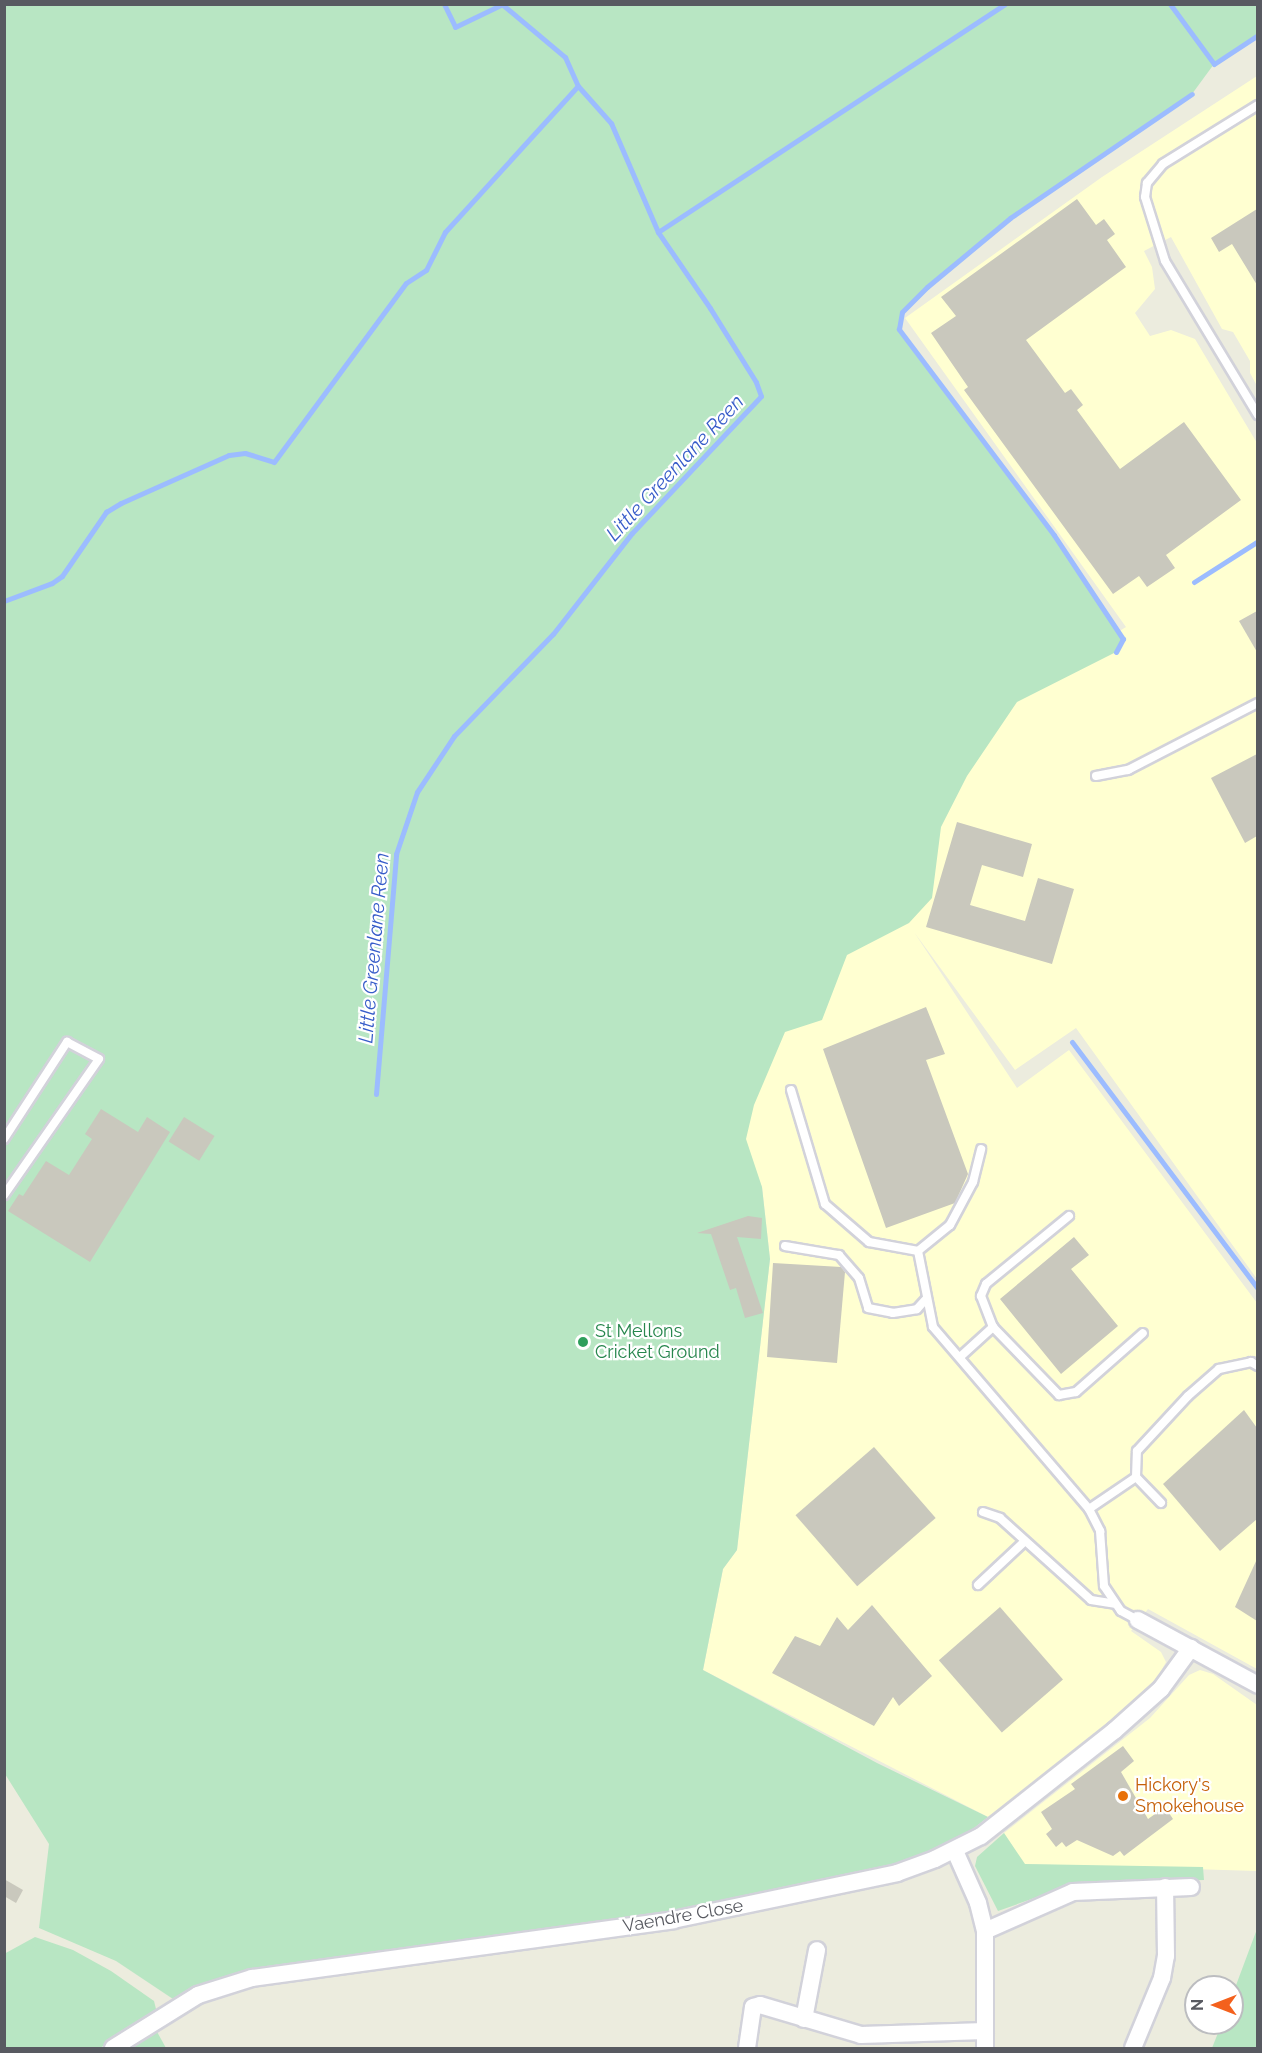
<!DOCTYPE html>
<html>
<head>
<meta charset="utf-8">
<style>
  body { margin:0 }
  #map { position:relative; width:1262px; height:2053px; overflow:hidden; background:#ececde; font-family:Raleway,sans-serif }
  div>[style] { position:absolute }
  .commercial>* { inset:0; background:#ffffd1 }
  .green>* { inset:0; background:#b8e6c3 }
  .stream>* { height:5px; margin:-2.5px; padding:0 2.5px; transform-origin:2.5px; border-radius:2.5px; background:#9cbcff }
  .building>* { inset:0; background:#c9c8bd; transform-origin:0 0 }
  .roads { filter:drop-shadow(2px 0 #d2d2da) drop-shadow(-2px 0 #d2d2da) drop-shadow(0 2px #d2d2da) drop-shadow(0 -2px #d2d2da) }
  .lane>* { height:8px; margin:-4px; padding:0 4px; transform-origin:4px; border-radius:4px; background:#fff }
  .street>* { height:16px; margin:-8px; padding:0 8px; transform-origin:8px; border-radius:8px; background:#fff }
  .dots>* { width:16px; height:16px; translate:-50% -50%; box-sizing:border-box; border:3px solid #fff; border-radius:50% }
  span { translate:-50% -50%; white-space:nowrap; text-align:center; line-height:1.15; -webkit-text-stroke:4.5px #fff; paint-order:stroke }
  .leisure-label { font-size:18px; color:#27864d }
  .left { translate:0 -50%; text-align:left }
  .food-label { font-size:18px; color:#c56008 }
  .street-label { font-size:18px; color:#585a61 }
  .water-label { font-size:20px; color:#375cc9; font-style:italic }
  .frame { position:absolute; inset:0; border:6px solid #585a61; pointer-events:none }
  .north { position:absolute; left:1184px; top:1975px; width:60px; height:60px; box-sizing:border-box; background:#fff; border:2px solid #bcbdc0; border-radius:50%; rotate:270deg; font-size:16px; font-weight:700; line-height:24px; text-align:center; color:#585a61 }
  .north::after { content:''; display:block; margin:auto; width:21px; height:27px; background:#f4611d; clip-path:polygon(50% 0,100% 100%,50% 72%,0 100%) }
</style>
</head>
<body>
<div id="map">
  <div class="commercial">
    <i style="clip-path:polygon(1257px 76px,1257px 386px,1250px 373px,1250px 361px,1233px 332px,1222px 329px,1171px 237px,1144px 251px,1152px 267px,1155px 289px,1135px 313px,1150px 336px,1171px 330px,1195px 339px,1257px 443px,1257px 1279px,1076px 1028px,1015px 1070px,914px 932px,1017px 1088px,1069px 1050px,1257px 1303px,1257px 1669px,1148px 1609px,1131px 1631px,1161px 1652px,1166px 1662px,1156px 1680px,1132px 1705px,988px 1817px,703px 1670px,723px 1569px,737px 1550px,770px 1259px,762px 1187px,740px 1137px,778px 1028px,935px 823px,1015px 695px,1126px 627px,905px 318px,1102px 177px)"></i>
    <i style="clip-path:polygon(1200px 1670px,1213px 1674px,1257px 1705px,1257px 1871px,1024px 1864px,1004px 1833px,1150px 1718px,1189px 1675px)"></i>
  </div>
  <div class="green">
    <i style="clip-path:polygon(5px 5px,1257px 5px,1257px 35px,1214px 64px,1192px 94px,1010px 218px,902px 312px,899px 329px,1054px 535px,1123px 639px,1116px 652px,1017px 702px,967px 776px,941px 827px,932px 898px,909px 923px,847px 955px,822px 1020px,785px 1032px,754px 1105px,746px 1139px,762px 1187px,770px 1259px,737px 1550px,723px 1569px,703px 1670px,877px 1763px,988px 1817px,964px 1836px,894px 1866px,672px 1914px,173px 1999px,116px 1961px,39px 1928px,49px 1844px,5px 1774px)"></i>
    <i style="clip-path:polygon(1004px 1833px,1025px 1864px,1203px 1867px,1204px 1880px,1074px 1884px,998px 1911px,975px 1866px,977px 1857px)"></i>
    <i style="clip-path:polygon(1257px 1929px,1257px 2048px,1212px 2048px,1222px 2023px,1232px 2023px,1232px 1996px)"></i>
    <i style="clip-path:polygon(35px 1937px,73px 1950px,111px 1971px,154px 2001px,157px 2013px,129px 2035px,99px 2048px,5px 2048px,4px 1954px)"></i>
    <i style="clip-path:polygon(156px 2030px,166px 2048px,123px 2048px)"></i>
  </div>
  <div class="stream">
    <i style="left:444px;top:4px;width:25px;rotate:64deg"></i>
    <i style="left:455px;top:27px;width:53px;rotate:-25.6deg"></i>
    <i style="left:1170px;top:4px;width:74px;rotate:53.7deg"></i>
    <i style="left:1214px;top:64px;width:53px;rotate:-33.4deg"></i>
    <i style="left:503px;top:5px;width:81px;rotate:40deg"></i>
    <i style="left:565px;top:57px;width:32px;rotate:66deg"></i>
    <i style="left:578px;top:86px;width:50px;rotate:48.3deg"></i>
    <i style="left:611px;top:123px;width:119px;rotate:66.7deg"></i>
    <i style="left:1194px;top:582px;width:76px;rotate:-32.6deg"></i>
    <i style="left:4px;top:601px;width:51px;rotate:-20.6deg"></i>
    <i style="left:52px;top:583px;width:12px;rotate:-35deg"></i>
    <i style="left:62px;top:576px;width:78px;rotate:-55.5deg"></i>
    <i style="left:106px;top:512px;width:17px;rotate:-31deg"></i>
    <i style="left:121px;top:503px;width:118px;rotate:-24deg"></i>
    <i style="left:229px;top:455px;width:16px;rotate:-7deg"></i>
    <i style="left:245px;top:453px;width:30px;rotate:17deg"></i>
    <i style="left:274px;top:462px;width:222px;rotate:-53.6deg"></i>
    <i style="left:406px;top:283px;width:24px;rotate:-33deg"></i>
    <i style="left:426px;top:270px;width:42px;rotate:-63.4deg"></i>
    <i style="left:445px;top:232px;width:197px;rotate:-47.7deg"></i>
    <i style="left:1116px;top:652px;width:15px;rotate:-62deg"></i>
    <i style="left:1123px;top:639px;width:125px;rotate:-123.6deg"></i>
    <i style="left:1054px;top:535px;width:258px;rotate:-127deg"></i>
    <i style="left:899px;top:329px;width:17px;rotate:-80deg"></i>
    <i style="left:902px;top:312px;width:35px;rotate:-45deg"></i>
    <i style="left:927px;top:287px;width:108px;rotate:-39.7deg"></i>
    <i style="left:1010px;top:218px;width:220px;rotate:-34.3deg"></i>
    <i style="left:1072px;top:1042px;width:309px;rotate:53deg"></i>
    <i style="left:376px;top:1094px;width:241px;rotate:-85.2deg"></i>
    <i style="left:396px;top:854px;width:65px;rotate:-71.3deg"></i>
    <i style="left:417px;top:792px;width:67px;rotate:-56.5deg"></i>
    <i style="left:454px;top:736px;width:142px;rotate:-45.9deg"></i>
    <i style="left:553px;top:634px;width:128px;rotate:-52deg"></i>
    <i style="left:632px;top:533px;width:188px;rotate:-46.7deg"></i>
    <i style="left:761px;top:396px;width:15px;rotate:-110deg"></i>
    <i style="left:756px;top:382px;width:87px;rotate:-121.9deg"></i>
    <i style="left:710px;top:308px;width:92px;rotate:-124.4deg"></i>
    <i style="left:658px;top:232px;width:415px;rotate:-33.3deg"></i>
  </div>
  <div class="building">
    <i style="clip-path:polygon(1077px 199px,1096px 225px,1104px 219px,1115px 234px,1107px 240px,1126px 267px,1026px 340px,1065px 393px,1071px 389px,1083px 405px,1077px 410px,1120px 469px,1184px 422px,1241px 500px,1166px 555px,1175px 568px,1147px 587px,1139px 576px,1113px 594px,964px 390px,968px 387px,931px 333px,956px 316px,941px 297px)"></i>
    <i style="clip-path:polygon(1257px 209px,1257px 285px,1232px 244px,1219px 252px,1211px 238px)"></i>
    <i style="clip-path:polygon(1257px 611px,1257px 652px,1239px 621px)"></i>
    <i style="clip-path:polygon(1257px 754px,1257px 836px,1245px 843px,1211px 778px)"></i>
    <i style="clip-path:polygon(957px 822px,1032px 844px,1023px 877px,982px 865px,970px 905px,1025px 921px,1038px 878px,1074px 889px,1052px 964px,926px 927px)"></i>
    <i style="clip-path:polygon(926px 1007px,945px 1054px,926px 1060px,968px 1174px,955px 1203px,886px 1228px,823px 1049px)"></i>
    <i style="clip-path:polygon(101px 1109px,138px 1132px,147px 1117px,170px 1132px,90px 1262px,8px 1211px,19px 1194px,23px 1196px,46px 1161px,69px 1175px,92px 1139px,85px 1134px)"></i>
    <i style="left:184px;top:1117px;width:36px;height:29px;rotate:32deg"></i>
    <i style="clip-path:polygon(748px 1216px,762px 1218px,761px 1239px,737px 1237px,763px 1313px,745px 1318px,736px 1288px,730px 1290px,711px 1234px,697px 1233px)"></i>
    <i style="clip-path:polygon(1074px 1237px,1089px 1255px,1071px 1269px,1118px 1326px,1061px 1374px,1000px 1299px)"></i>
    <i style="clip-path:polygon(773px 1263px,841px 1267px,845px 1272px,837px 1363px,767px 1357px)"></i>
    <i style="clip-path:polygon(1244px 1410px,1257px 1428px,1257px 1519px,1220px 1551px,1163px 1484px)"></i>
    <i style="left:874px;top:1447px;width:94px;height:104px;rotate:49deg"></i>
    <i style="clip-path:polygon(1257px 1559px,1257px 1621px,1235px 1607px)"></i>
    <i style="clip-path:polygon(872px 1605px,932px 1676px,899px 1706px,893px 1697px,874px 1726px,772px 1673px,795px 1636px,820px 1646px,837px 1617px,848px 1630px)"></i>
    <i style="left:1000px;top:1607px;width:96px;height:81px;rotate:49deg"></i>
    <i style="clip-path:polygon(1123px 1746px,1134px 1761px,1121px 1772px,1148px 1819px,1165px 1807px,1173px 1819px,1124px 1856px,1120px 1851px,1113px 1856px,1077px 1840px,1066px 1847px,1062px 1842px,1056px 1847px,1046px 1834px,1052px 1829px,1041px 1812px,1075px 1789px,1071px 1784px)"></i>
    <i style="clip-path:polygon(4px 1879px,23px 1890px,16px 1903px,4px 1896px)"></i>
  </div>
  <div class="roads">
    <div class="lane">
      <i style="left:1258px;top:105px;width:112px;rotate:148.2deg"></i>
      <i style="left:1163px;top:164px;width:25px;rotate:130deg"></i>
      <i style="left:1147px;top:183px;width:14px;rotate:98deg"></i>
      <i style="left:1145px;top:197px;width:67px;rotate:72.6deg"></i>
      <i style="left:1165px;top:261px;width:180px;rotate:58.9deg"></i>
      <i style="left:1096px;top:776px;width:33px;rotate:-11deg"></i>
      <i style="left:1128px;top:770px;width:146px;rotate:-27.3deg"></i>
      <i style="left:791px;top:1090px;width:119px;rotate:73.4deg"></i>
      <i style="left:825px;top:1204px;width:58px;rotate:40.8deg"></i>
      <i style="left:869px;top:1242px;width:50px;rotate:10.4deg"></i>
      <i style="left:918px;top:1251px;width:41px;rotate:-39.1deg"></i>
      <i style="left:950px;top:1225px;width:49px;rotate:-61.9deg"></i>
      <i style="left:973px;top:1182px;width:34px;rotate:-76deg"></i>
      <i style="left:4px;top:1139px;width:116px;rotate:-57deg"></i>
      <i style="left:67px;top:1042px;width:36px;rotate:28deg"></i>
      <i style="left:99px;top:1059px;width:166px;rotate:124.9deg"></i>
      <i style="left:1069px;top:1216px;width:107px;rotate:140.7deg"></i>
      <i style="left:986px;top:1284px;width:13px;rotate:113deg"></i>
      <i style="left:981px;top:1296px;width:33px;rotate:69deg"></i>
      <i style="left:993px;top:1327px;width:95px;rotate:45.9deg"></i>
      <i style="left:1059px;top:1395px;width:17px;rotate:-10deg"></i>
      <i style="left:1076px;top:1392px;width:89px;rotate:-41.4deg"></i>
      <i style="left:785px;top:1246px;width:55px;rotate:9.5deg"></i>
      <i style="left:839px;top:1255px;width:30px;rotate:49deg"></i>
      <i style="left:859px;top:1278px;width:31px;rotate:73deg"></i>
      <i style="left:868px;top:1308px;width:25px;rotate:11deg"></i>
      <i style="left:893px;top:1313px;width:24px;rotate:-9deg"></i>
      <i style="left:917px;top:1309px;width:12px;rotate:-48deg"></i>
      <i style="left:918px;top:1251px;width:77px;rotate:78.8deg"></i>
      <i style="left:933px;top:1327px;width:240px;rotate:49.4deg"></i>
      <i style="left:1089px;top:1509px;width:25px;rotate:63deg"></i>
      <i style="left:1100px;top:1531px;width:55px;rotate:85.8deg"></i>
      <i style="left:1104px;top:1586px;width:30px;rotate:56deg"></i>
      <i style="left:1121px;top:1611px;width:19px;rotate:28deg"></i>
      <i style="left:960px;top:1357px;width:45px;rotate:-42.3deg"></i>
      <i style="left:1136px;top:1477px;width:26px;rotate:-88deg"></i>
      <i style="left:1137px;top:1451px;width:75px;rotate:-47.2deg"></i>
      <i style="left:1188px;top:1396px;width:41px;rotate:-41.1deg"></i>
      <i style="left:1219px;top:1369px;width:33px;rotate:-12deg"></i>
      <i style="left:1251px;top:1362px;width:8px;rotate:30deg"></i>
      <i style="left:1089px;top:1509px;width:57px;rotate:-34.2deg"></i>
      <i style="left:1136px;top:1477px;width:36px;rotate:46deg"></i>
      <i style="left:983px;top:1512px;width:18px;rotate:19deg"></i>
      <i style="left:1000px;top:1518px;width:122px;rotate:42deg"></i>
      <i style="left:1091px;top:1600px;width:24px;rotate:9deg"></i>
      <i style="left:978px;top:1585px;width:64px;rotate:-43.1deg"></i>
    </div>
    <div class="street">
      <i style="left:1138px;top:1620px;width:136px;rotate:28.4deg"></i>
      <i style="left:955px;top:1851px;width:57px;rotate:66.1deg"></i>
      <i style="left:978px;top:1903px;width:29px;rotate:76deg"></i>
      <i style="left:985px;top:1931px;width:117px;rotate:90deg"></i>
      <i style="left:985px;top:1931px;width:96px;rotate:-23.9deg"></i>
      <i style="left:1073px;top:1892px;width:118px;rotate:-2.4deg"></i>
      <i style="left:804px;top:2019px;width:70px;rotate:-79.3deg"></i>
      <i style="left:113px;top:2048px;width:100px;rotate:-31.9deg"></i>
      <i style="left:198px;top:1995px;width:57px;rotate:-17.5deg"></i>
      <i style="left:252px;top:1978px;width:425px;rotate:-7.8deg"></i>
      <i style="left:673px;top:1920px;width:229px;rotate:-11.8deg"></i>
      <i style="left:897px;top:1873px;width:40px;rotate:-20.2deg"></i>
      <i style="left:935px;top:1859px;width:51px;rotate:-26.6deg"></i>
      <i style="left:981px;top:1836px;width:169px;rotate:-38.3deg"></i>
      <i style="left:1114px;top:1731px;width:63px;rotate:-41.8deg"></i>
      <i style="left:1161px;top:1689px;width:51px;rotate:-53.8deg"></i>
      <i style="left:747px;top:2048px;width:41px;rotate:-81.7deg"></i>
      <i style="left:753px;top:2007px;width:7px;rotate:-16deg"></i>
      <i style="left:760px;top:2005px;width:105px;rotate:16.5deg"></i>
      <i style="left:861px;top:2035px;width:124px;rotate:-1.8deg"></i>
      <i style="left:1133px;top:2048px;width:76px;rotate:-67.5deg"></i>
      <i style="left:1162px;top:1978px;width:22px;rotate:-80deg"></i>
      <i style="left:1166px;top:1956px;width:69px;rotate:-90.8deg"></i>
    </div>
  </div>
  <div class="dots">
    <i style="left:583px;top:1342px;background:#2e9e5b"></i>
    <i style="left:1123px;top:1796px;background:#e8710a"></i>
  </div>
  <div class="leisure-label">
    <span class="left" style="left:595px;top:1342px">St Mellons<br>Cricket Ground</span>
  </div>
  <div class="food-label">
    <span class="left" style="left:1135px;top:1796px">Hickory's<br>Smokehouse</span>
  </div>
  <div class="street-label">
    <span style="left:683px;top:1916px;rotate:-10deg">Vaendre Close</span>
  </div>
  <div class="water-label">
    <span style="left:675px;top:468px;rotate:-47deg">Little Greenlane Reen</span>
    <span style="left:374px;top:948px;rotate:-85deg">Little Greenlane Reen</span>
  </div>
  <div class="frame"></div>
  <div class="north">N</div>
</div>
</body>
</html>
